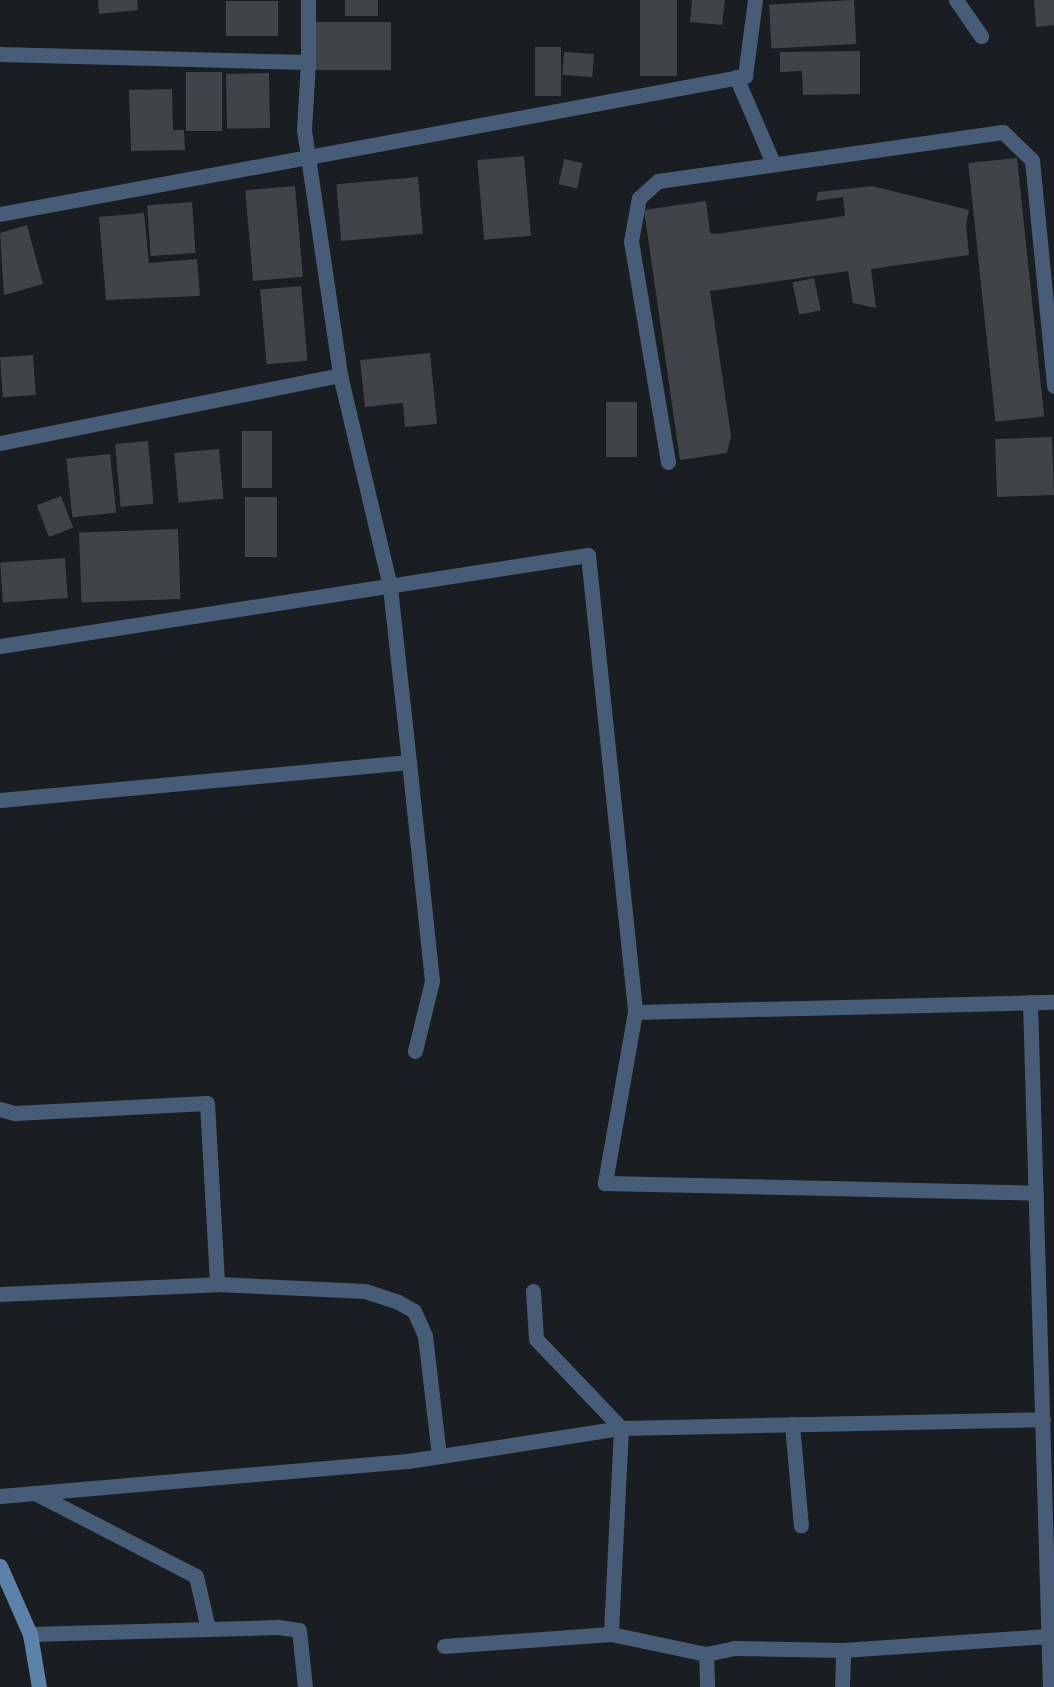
<!DOCTYPE html>
<html>
<head>
<meta charset="utf-8">
<style>
  body { margin:0 }
  #map { position:relative; width:1054px; height:1687px; overflow:hidden; background:#1a1d21; font-family:"IBM Plex Serif",serif }
  div>[style] { position:absolute }
  .building>* { inset:0; background:#404347; transform-origin:0 0 }
  .street>* { height:15px; margin:-7.5px; padding:0 7.5px; transform-origin:7.5px; border-radius:7.5px; background:#475d77 }
  .secondary>* { height:15px; margin:-7.5px; padding:0 7.5px; transform-origin:7.5px; border-radius:7.5px; background:#5d82aa }
  span { translate:-50% -50%; white-space:nowrap; text-align:center; line-height:1.15; -webkit-text-stroke:4.5px #1a1d21; paint-order:stroke }
</style>
</head>
<body>
<div id="map">
  <div class="building">
    <i style="clip-path:polygon(98px 0,137px 0,138px 10px,99px 14px)"></i>
    <i style="left:345px;top:0;width:33px;height:16px"></i>
    <i style="left:640px;top:0;width:37px;height:76px"></i>
    <i style="clip-path:polygon(692px 0,725px 0,722px 25px,690px 22px)"></i>
    <i style="left:854px;top:0;width:44px;height:85px;rotate:87deg"></i>
    <i style="clip-path:polygon(1034px 0,1054px 0,1054px 25px,1036px 27px)"></i>
    <i style="left:278px;top:1px;width:35px;height:52px;rotate:90deg"></i>
    <i style="left:391px;top:22px;width:48px;height:81px;rotate:90deg"></i>
    <i style="left:535px;top:47px;width:26px;height:49px"></i>
    <i style="clip-path:polygon(860px 51px,860px 94px,803px 95px,802px 71px,780px 72px,780px 52px)"></i>
    <i style="left:564px;top:52px;width:30px;height:23px;rotate:4deg"></i>
    <i style="left:186px;top:72px;width:36px;height:59px"></i>
    <i style="left:269px;top:73px;width:55px;height:43px;rotate:89deg"></i>
    <i style="clip-path:polygon(172px 89px,173px 130px,184px 130px,185px 150px,131px 151px,129px 90px)"></i>
    <i style="left:524px;top:156px;width:80px;height:47px;rotate:85deg"></i>
    <i style="left:1017px;top:158px;width:260px;height:49px;rotate:84deg"></i>
    <i style="left:564px;top:159px;width:19px;height:26px;rotate:12deg"></i>
    <i style="left:418px;top:177px;width:57px;height:82px;rotate:85deg"></i>
    <i style="left:295px;top:186px;width:91px;height:50px;rotate:85deg"></i>
    <i style="clip-path:polygon(872px 186px,969px 210px,966px 224px,969px 255px,871px 269px,876px 308px,853px 303px,848px 271px,710px 291px,731px 436px,727px 453px,680px 460px,644px 210px,706px 201px,710px 233px,716px 234px,845px 216px,843px 197px,816px 201px,818px 192px)"></i>
    <i style="left:192px;top:202px;width:51px;height:45px;rotate:86deg"></i>
    <i style="clip-path:polygon(144px 213px,149px 263px,197px 259px,200px 296px,106px 300px,99px 217px)"></i>
    <i style="clip-path:polygon(27px 225px,43px 284px,4px 295px,0 233px)"></i>
    <i style="left:814px;top:278px;width:33px;height:22px;rotate:78deg"></i>
    <i style="left:301px;top:286px;width:75px;height:41px;rotate:85deg"></i>
    <i style="clip-path:polygon(430px 353px,437px 424px,405px 427px,403px 403px,365px 407px,360px 360px)"></i>
    <i style="left:33px;top:355px;width:40px;height:33px;rotate:86deg"></i>
    <i style="left:606px;top:402px;width:31px;height:55px"></i>
    <i style="left:242px;top:431px;width:30px;height:57px"></i>
    <i style="left:1052px;top:437px;width:58px;height:57px;rotate:88deg"></i>
    <i style="left:148px;top:441px;width:63px;height:33px;rotate:85deg"></i>
    <i style="left:219px;top:449px;width:50px;height:45px;rotate:85deg"></i>
    <i style="left:110px;top:454px;width:59px;height:44px;rotate:84deg"></i>
    <i style="left:61px;top:496px;width:34px;height:26px;rotate:69deg"></i>
    <i style="left:245px;top:497px;width:32px;height:60px"></i>
    <i style="left:178px;top:529px;width:70px;height:99px;rotate:88deg"></i>
    <i style="left:65px;top:558px;width:40px;height:65px;rotate:86deg"></i>
  </div>
  <div class="street">
    <i style="left:308px;top:0;width:62px;rotate:90deg"></i>
    <i style="left:956px;top:0;width:44px;rotate:55.2deg"></i>
    <i style="left:0;top:54px;width:308px;rotate:1.5deg"></i>
    <i style="left:308px;top:62px;width:68px;rotate:93.4deg"></i>
    <i style="left:304px;top:130px;width:248px;rotate:81.6deg"></i>
    <i style="left:340px;top:375px;width:218px;rotate:76.7deg"></i>
    <i style="left:390px;top:587px;width:176px;rotate:83.8deg"></i>
    <i style="left:409px;top:762px;width:220px;rotate:84deg"></i>
    <i style="left:432px;top:981px;width:72px;rotate:103.7deg"></i>
    <i style="left:736px;top:77px;width:94px;rotate:66.7deg"></i>
    <i style="left:0;top:214px;width:758px;rotate:-10.49deg"></i>
    <i style="left:745px;top:76px;width:77px;rotate:-82.5deg"></i>
    <i style="left:0;top:443px;width:347px;rotate:-11.3deg"></i>
    <i style="left:668px;top:462px;width:224px;rotate:-99.5deg"></i>
    <i style="left:631px;top:241px;width:44px;rotate:-79.5deg"></i>
    <i style="left:639px;top:198px;width:25px;rotate:-42deg"></i>
    <i style="left:658px;top:181px;width:348px;rotate:-8.1deg"></i>
    <i style="left:1003px;top:132px;width:40px;rotate:44deg"></i>
    <i style="left:1032px;top:160px;width:227px;rotate:84.4deg"></i>
    <i style="left:0;top:646px;width:595px;rotate:-8.8deg"></i>
    <i style="left:588px;top:555px;width:459px;rotate:84.1deg"></i>
    <i style="left:635px;top:1012px;width:419px;rotate:-1.4deg"></i>
    <i style="left:0;top:800px;width:411px;rotate:-5.3deg"></i>
    <i style="left:1030px;top:1002px;width:685px;rotate:88.33deg"></i>
    <i style="left:635px;top:1012px;width:174px;rotate:100deg"></i>
    <i style="left:605px;top:1183px;width:431px;rotate:1.3deg"></i>
    <i style="left:0;top:1109px;width:16px;rotate:15deg"></i>
    <i style="left:15px;top:1113px;width:192px;rotate:-3deg"></i>
    <i style="left:207px;top:1103px;width:181px;rotate:86.8deg"></i>
    <i style="left:533px;top:1291px;width:48px;rotate:86.4deg"></i>
    <i style="left:536px;top:1339px;width:123px;rotate:46.3deg"></i>
    <i style="left:621px;top:1428px;width:206px;rotate:92.8deg"></i>
    <i style="left:0;top:1294px;width:217px;rotate:-2.6deg"></i>
    <i style="left:217px;top:1284px;width:148px;rotate:2.7deg"></i>
    <i style="left:365px;top:1291px;width:35px;rotate:18deg"></i>
    <i style="left:398px;top:1302px;width:18px;rotate:29deg"></i>
    <i style="left:414px;top:1311px;width:27px;rotate:66deg"></i>
    <i style="left:425px;top:1336px;width:121px;rotate:83.3deg"></i>
    <i style="left:792px;top:1424px;width:102px;rotate:85deg"></i>
    <i style="left:35px;top:1493px;width:181px;rotate:27.3deg"></i>
    <i style="left:196px;top:1576px;width:54px;rotate:77.2deg"></i>
    <i style="left:0;top:1496px;width:409px;rotate:-4.9deg"></i>
    <i style="left:408px;top:1461px;width:216px;rotate:-8.8deg"></i>
    <i style="left:621px;top:1428px;width:422px;rotate:-1.2deg"></i>
    <i style="left:30px;top:1634px;width:248px;rotate:-1.6deg"></i>
    <i style="left:278px;top:1627px;width:21px;rotate:8deg"></i>
    <i style="left:299px;top:1630px;width:57px;rotate:84deg"></i>
    <i style="left:444px;top:1646px;width:167px;rotate:-4.1deg"></i>
    <i style="left:611px;top:1634px;width:97px;rotate:11.9deg"></i>
    <i style="left:706px;top:1654px;width:29px;rotate:-12deg"></i>
    <i style="left:734px;top:1648px;width:109px;rotate:1.1deg"></i>
    <i style="left:843px;top:1650px;width:206px;rotate:-3.9deg"></i>
    <i style="left:706px;top:1654px;width:33px;rotate:88deg"></i>
    <i style="left:842px;top:1687px;width:37px;rotate:-88deg"></i>
  </div>
  <div class="secondary">
    <i style="left:0;top:1566px;width:74px;rotate:66.2deg"></i>
    <i style="left:30px;top:1634px;width:54px;rotate:80.4deg"></i>
  </div>
</div>
</body>
</html>
